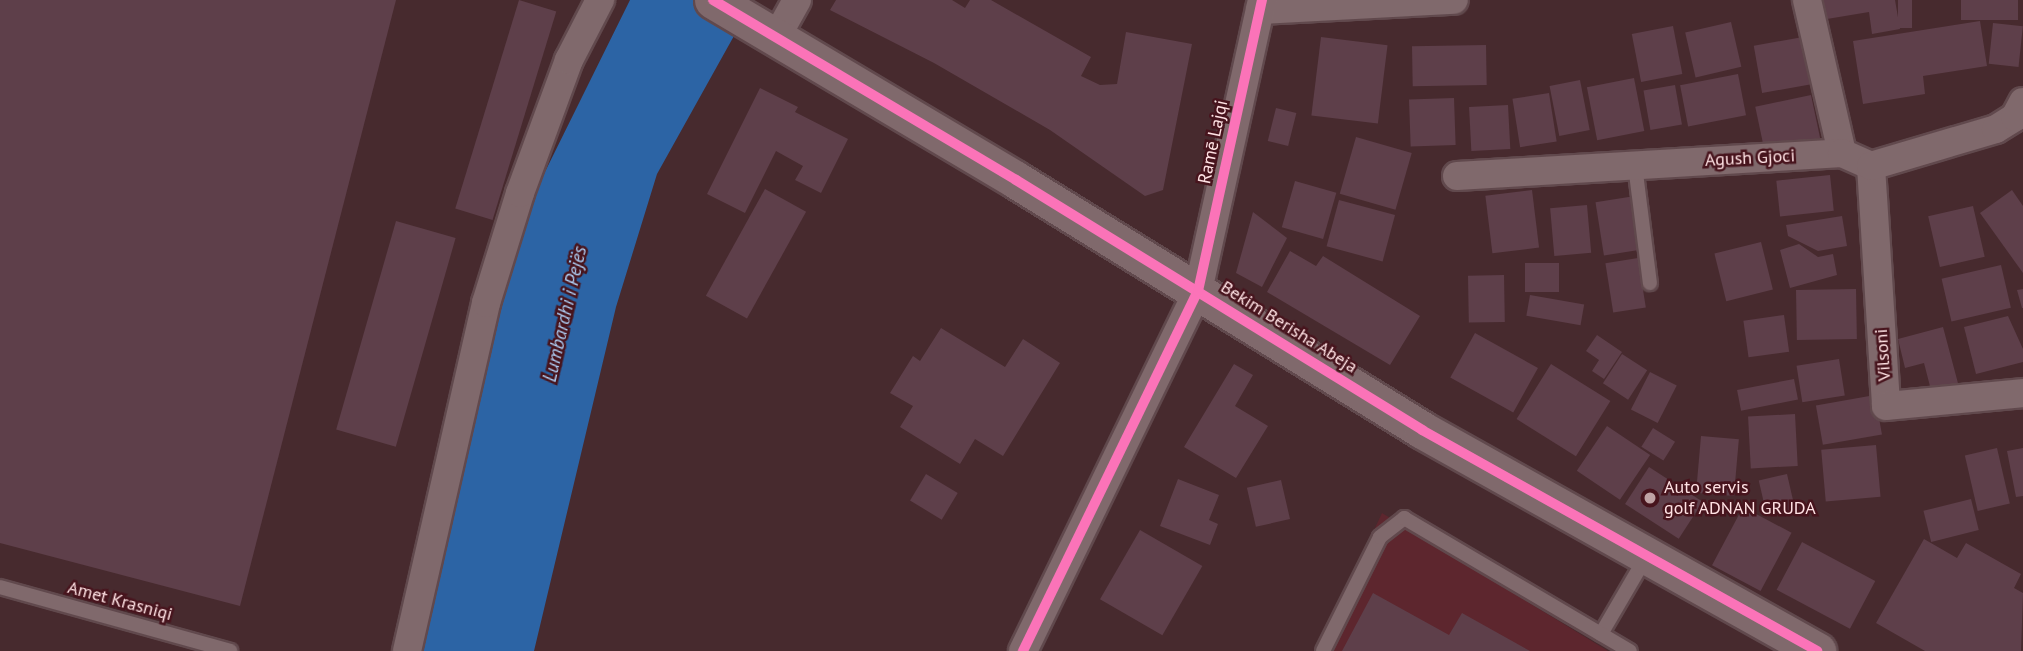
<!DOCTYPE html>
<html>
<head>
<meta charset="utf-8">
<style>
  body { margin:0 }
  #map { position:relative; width:2023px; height:651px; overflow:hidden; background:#472a2e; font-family:"PT Sans",sans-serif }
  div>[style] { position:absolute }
  .built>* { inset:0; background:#5d262e }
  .water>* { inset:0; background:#2c64a5 }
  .building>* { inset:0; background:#5e3f4a; transform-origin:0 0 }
  .roads { filter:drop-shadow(2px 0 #61494d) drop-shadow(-2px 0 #61494d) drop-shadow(0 2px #61494d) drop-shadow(0 -2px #61494d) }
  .service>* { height:14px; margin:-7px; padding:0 7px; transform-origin:7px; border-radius:7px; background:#80696c }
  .minor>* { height:28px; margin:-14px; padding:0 14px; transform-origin:14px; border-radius:14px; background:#80696c }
  .tertiary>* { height:37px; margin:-18.5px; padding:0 18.5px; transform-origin:18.5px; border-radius:18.5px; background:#80696c }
  .cycleway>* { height:10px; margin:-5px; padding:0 5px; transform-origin:5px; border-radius:5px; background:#fb73b8 }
  .dots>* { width:19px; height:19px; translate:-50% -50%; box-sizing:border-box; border:4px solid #47141d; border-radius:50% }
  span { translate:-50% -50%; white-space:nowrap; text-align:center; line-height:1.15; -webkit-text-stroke:5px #47141d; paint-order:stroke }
  .street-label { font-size:18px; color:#ffe2e4 }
  .poi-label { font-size:18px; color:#ffe2e4 }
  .left { translate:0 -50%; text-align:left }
  .water-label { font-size:19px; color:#aecef4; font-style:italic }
</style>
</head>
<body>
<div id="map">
  <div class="built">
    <i style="clip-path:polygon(1382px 513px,1608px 651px,1318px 651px)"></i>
  </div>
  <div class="water">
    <i style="clip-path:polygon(630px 0,754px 0,657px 174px,616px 307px,534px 651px,419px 651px,489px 351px,533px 196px)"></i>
  </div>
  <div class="building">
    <i style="clip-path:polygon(0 0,396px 0,240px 606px,0 543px)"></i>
    <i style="left:519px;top:0;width:39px;height:218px;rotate:17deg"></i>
    <i style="clip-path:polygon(836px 0,952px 0,965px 8px,970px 0,991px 0,1091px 57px,1081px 76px,1100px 85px,1117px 84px,1126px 32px,1192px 44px,1163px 190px,1145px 196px,1050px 130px,934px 63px,830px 10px)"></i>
    <i style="clip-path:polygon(1817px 0,1895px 0,1900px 29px,1872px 34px,1869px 12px,1821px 20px)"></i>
    <i style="left:1898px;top:0;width:14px;height:28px"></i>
    <i style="left:1961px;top:0;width:57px;height:20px"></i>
    <i style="clip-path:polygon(1980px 21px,1987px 66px,1923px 76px,1925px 94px,1863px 104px,1853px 41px)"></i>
    <i style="left:1731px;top:22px;width:46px;height:47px;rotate:77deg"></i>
    <i style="left:1993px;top:23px;width:30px;height:41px;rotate:6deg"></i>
    <i style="left:1673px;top:26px;width:49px;height:42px;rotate:79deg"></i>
    <i style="left:1321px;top:37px;width:67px;height:79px;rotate:7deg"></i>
    <i style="left:1803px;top:37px;width:48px;height:50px;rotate:80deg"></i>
    <i style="left:1486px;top:45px;width:40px;height:74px;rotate:89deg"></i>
    <i style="left:1738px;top:74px;width:42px;height:59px;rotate:79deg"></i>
    <i style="left:1634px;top:78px;width:54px;height:48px;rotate:79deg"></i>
    <i style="left:1580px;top:80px;width:51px;height:31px;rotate:79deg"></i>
    <i style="left:1675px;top:85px;width:40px;height:32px;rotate:80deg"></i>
    <i style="clip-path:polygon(760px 88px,798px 107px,795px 112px,848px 139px,821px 193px,795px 180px,803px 166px,776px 151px,745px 213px,707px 194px)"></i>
    <i style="left:1549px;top:93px;width:49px;height:37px;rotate:81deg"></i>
    <i style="left:1811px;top:95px;width:44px;height:57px;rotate:78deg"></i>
    <i style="left:1454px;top:98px;width:47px;height:45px;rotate:88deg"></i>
    <i style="left:1508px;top:105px;width:44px;height:39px;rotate:87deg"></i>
    <i style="left:1276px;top:108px;width:21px;height:34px;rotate:14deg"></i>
    <i style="left:1356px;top:137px;width:58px;height:59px;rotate:16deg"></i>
    <i style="left:1830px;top:175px;width:36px;height:54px;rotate:84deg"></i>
    <i style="left:1295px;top:181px;width:43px;height:48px;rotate:16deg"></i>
    <i style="left:765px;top:189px;width:47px;height:122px;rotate:29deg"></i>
    <i style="left:1532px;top:190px;width:58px;height:47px;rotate:83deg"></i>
    <i style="clip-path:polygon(2012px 190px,2023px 206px,2023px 273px,1980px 213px)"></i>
    <i style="left:1635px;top:196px;width:54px;height:40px;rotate:81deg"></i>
    <i style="left:1339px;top:200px;width:58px;height:48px;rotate:15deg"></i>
    <i style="left:1587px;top:205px;width:48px;height:37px;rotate:85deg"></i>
    <i style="left:1973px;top:206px;width:52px;height:46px;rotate:77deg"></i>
    <i style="clip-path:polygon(1253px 212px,1287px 238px,1262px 287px,1236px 273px)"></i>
    <i style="clip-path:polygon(1842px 216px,1847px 246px,1818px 251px,1788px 236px,1786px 225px)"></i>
    <i style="left:396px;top:221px;width:62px;height:217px;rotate:16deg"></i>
    <i style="left:1761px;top:242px;width:49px;height:48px;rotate:76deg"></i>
    <i style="clip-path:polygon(1799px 244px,1818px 257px,1833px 254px,1837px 275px,1790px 288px,1780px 250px)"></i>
    <i style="clip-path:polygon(1290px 251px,1316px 266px,1323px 256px,1420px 316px,1390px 365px,1267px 292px)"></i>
    <i style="left:1638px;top:258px;width:50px;height:33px;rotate:81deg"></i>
    <i style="left:1559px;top:263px;width:29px;height:34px;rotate:90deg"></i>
    <i style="left:2001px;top:265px;width:44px;height:61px;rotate:77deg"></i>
    <i style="left:1504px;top:275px;width:47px;height:36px;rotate:89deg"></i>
    <i style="left:1856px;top:289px;width:50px;height:60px;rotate:89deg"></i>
    <i style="clip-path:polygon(2023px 289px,2023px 308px,2022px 308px,2017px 290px)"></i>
    <i style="left:1530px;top:295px;width:55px;height:21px;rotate:10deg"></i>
    <i style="left:1784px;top:315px;width:37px;height:41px;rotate:82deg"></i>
    <i style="clip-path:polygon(2008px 316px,2023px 349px,2023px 362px,1976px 374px,1964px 327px)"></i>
    <i style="clip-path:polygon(1943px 327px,1959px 387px,1932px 394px,1924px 363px,1905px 368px,1898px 339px)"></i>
    <i style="clip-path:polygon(941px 328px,1005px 367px,1023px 339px,1060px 363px,1003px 456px,975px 439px,960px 464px,900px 427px,913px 406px,890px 393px,913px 356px,920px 361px)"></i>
    <i style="left:1475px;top:333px;width:72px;height:51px;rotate:29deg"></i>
    <i style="clip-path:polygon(1597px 335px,1622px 352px,1604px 379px,1592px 371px,1599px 360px,1586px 351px)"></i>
    <i style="left:1622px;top:354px;width:30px;height:35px;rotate:33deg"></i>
    <i style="left:1839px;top:359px;width:37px;height:43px;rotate:81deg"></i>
    <i style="clip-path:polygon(1234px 364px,1253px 375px,1235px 406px,1268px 426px,1236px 478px,1184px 447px)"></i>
    <i style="left:1551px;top:364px;width:70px;height:65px;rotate:32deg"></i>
    <i style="left:1650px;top:372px;width:30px;height:42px;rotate:27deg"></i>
    <i style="left:1794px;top:379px;width:21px;height:58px;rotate:79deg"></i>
    <i style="left:1875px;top:395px;width:40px;height:60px;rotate:80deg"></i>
    <i style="left:1795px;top:414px;width:52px;height:47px;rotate:87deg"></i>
    <i style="left:1607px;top:426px;width:52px;height:54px;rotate:34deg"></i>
    <i style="left:1653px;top:428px;width:26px;height:22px;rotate:32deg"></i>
    <i style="left:1701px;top:436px;width:38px;height:57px;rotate:5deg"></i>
    <i style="left:1876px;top:445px;width:52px;height:55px;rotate:85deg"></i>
    <i style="left:1997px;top:448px;width:57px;height:33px;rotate:77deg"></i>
    <i style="clip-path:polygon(2023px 448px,2023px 496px,2016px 497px,2007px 451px)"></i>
    <i style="left:1649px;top:467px;width:64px;height:44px;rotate:33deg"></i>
    <i style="left:926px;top:474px;width:37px;height:31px;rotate:31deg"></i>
    <i style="left:1787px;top:474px;width:37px;height:29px;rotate:77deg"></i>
    <i style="clip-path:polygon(1178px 479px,1219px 495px,1209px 520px,1218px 524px,1210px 545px,1160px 526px)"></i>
    <i style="left:1281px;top:480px;width:40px;height:35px;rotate:77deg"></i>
    <i style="left:1971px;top:499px;width:32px;height:49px;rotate:76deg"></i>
    <i style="left:1743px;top:507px;width:55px;height:66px;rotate:28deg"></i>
    <i style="left:1140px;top:530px;width:72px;height:80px;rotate:30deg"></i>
    <i style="clip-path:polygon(1924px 539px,1957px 558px,1966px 543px,2021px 574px,2014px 588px,2023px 593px,2021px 651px,1925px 651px,1876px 623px)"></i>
    <i style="left:1802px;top:542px;width:83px;height:54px;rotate:28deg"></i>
    <i style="clip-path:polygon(1373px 593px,1449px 635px,1462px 613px,1530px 651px,1342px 651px)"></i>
  </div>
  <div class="roads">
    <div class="service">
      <i style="left:1635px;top:165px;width:119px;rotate:82.8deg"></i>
      <i style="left:0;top:587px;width:239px;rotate:15.5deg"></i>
      <i style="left:1601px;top:634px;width:89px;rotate:-59.7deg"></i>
      <i style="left:1323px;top:651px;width:127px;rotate:-63.4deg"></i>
      <i style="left:1380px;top:537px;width:31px;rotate:-38deg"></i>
      <i style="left:1404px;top:518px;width:262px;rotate:30.5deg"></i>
    </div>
    <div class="minor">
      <i style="left:1807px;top:0;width:157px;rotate:77.1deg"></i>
      <i style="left:1260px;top:10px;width:194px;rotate:-3deg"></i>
      <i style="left:777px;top:36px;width:41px;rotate:-60.9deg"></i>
      <i style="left:1871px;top:166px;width:240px;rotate:86.4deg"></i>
      <i style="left:1886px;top:406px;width:138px;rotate:-5.4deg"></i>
      <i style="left:1457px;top:176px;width:386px;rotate:-3.4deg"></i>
      <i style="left:1842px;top:153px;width:32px;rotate:24deg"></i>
      <i style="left:1871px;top:166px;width:130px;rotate:-16.5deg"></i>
      <i style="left:1996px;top:129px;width:22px;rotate:-32deg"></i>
      <i style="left:2015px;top:117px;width:17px;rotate:-62deg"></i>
      <i style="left:407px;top:651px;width:357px;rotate:-77.2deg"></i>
      <i style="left:486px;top:303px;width:115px;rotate:-72.8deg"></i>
      <i style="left:520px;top:193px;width:142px;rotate:-69.8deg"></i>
      <i style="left:569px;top:60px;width:68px;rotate:-62.7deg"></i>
      <i style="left:1023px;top:651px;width:400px;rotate:-64.1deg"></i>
      <i style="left:1198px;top:291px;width:298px;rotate:-77.6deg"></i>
    </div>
    <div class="tertiary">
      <i style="left:713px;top:0;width:352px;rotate:30.7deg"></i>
      <i style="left:1016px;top:180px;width:477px;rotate:31.6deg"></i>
      <i style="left:1422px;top:430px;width:453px;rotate:29.2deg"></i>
    </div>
  </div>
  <div class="cycleway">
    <i style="left:713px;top:0;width:352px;rotate:30.7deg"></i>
    <i style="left:1016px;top:180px;width:477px;rotate:31.6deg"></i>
    <i style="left:1422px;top:430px;width:453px;rotate:29.2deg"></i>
    <i style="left:1023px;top:651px;width:400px;rotate:-64.1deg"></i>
    <i style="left:1198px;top:291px;width:298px;rotate:-77.6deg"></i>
  </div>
  <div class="dots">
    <i style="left:1650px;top:498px;background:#bfa2a4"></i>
  </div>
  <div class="street-label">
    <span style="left:1213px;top:142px;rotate:-78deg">Ramē Lajqi</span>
    <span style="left:1750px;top:158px;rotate:-3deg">Agush Gjoci</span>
    <span style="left:1289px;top:327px;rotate:32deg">Bekim Berisha Abeja</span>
    <span style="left:1883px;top:355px;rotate:-94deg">Vilsoni</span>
    <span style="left:120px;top:601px;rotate:15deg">Amet Krasniqi</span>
  </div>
  <div class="poi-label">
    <span class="left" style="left:1664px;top:498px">Auto servis<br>golf ADNAN GRUDA</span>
  </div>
  <div class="water-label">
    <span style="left:565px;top:314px;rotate:-77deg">Lumbardhi i Pejës</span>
  </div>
</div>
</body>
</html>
